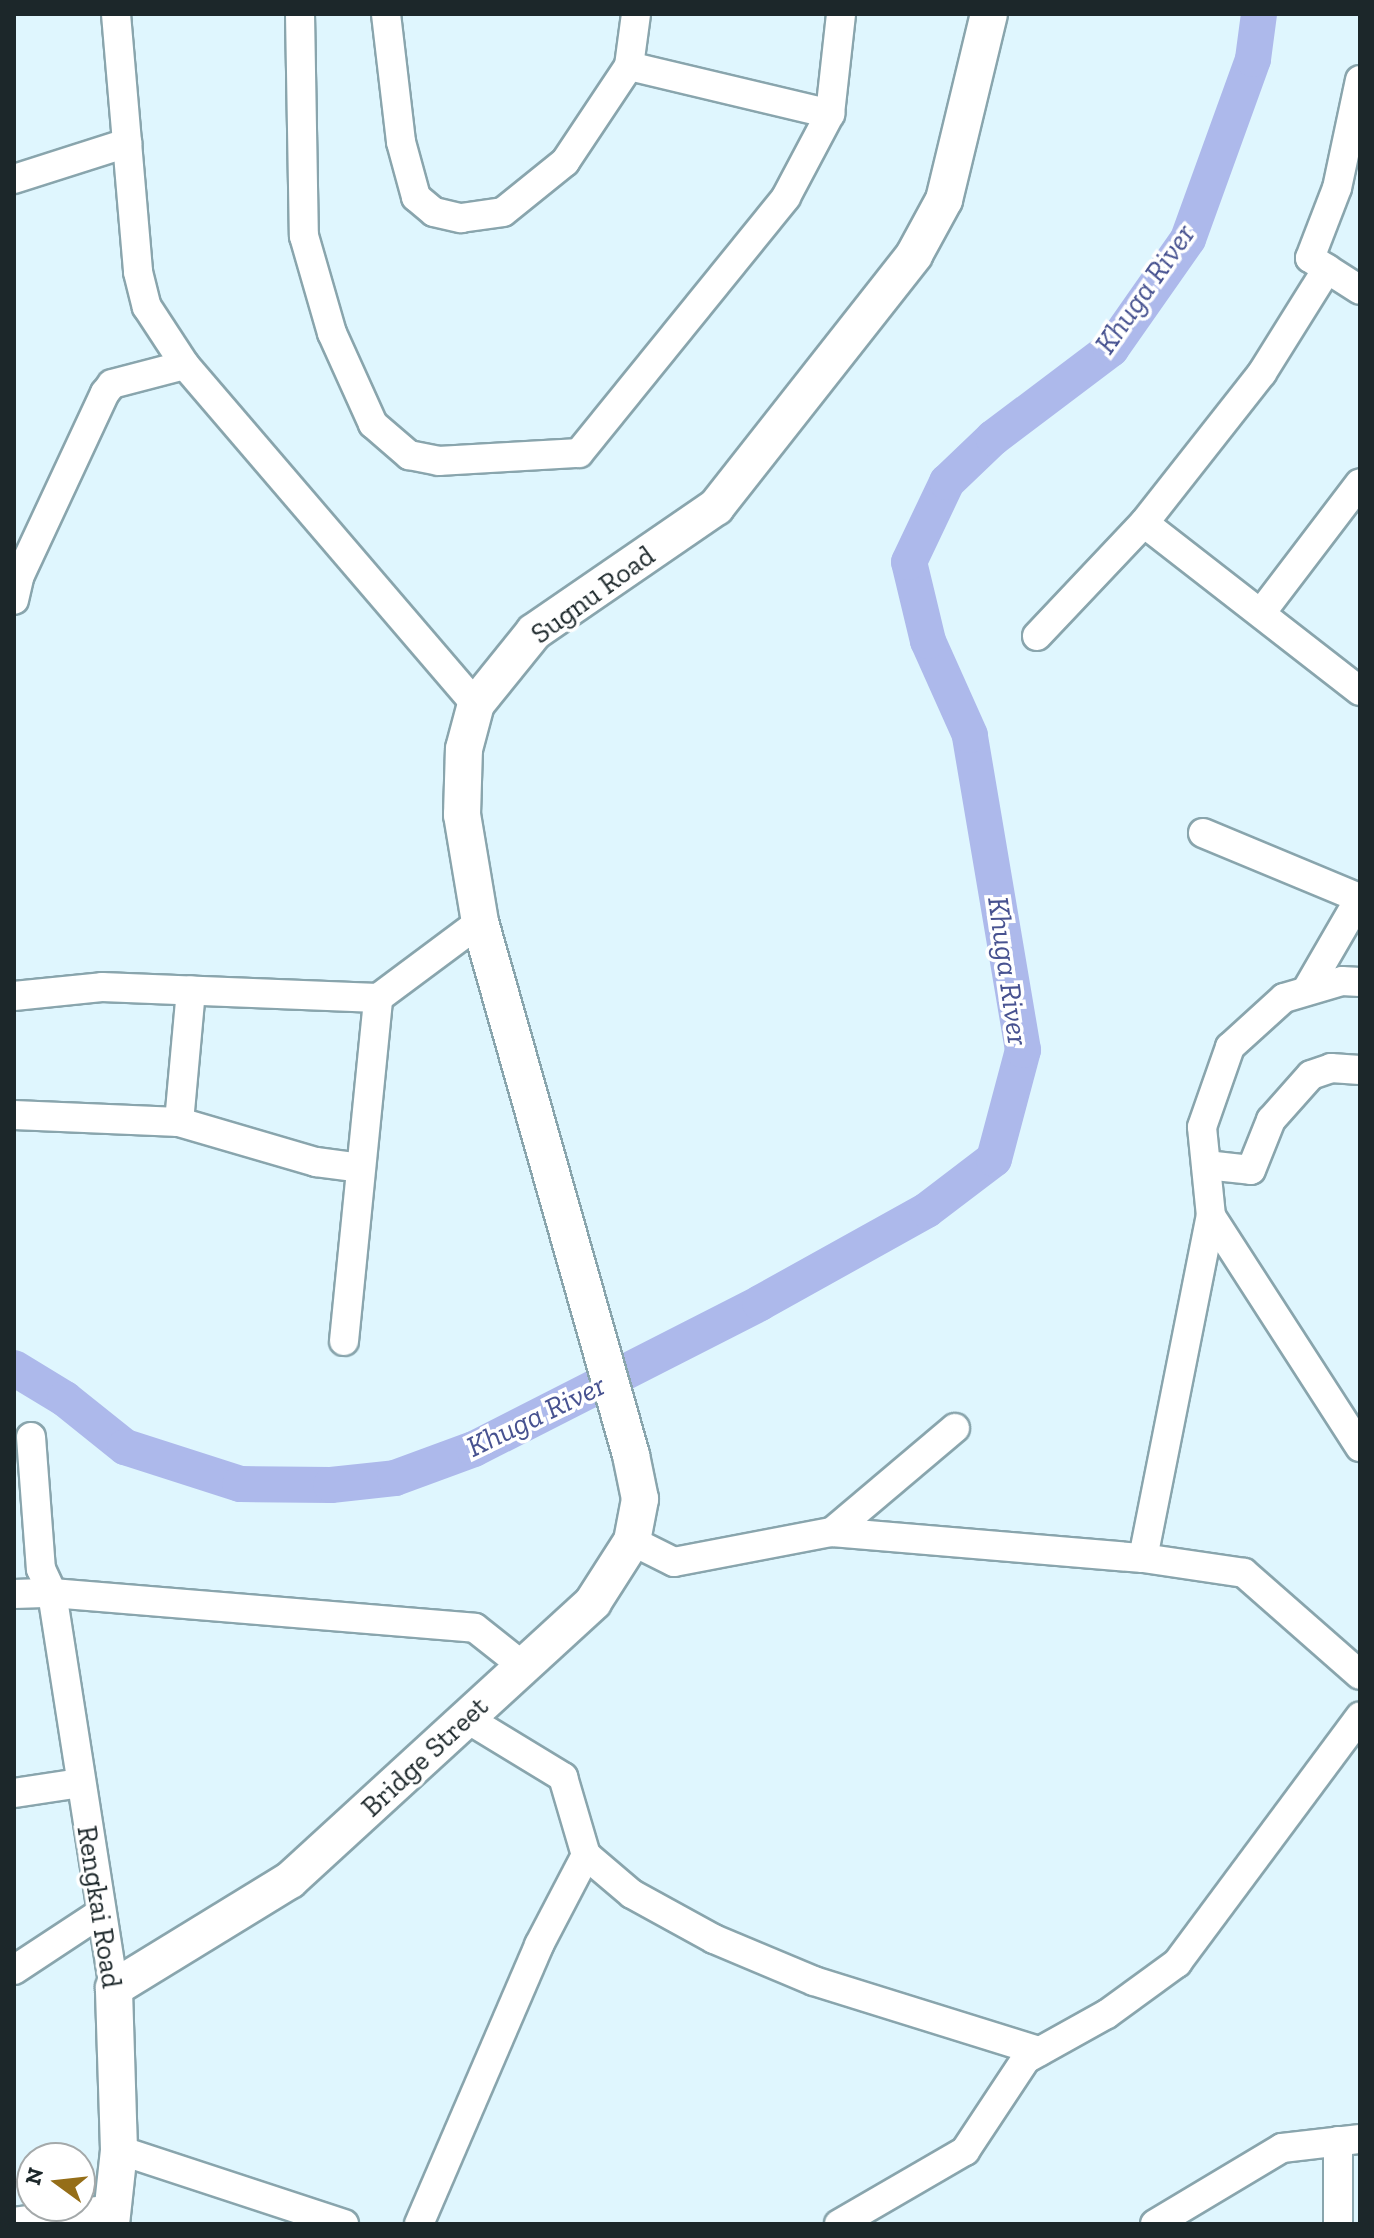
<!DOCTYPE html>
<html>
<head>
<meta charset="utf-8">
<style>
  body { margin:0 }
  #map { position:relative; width:1374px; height:2238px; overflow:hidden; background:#dff6fe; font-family:"Zilla Slab",serif }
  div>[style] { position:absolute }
  .river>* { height:36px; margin:-18px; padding:0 18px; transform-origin:18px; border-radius:18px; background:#adb9eb }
  .roads { filter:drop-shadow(2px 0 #89a5ad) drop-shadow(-2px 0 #89a5ad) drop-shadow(0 2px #89a5ad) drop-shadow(0 -2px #89a5ad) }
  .minor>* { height:28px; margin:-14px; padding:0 14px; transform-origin:14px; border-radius:14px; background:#fff }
  .major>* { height:36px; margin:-18px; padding:0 18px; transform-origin:18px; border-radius:18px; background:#fff }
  span { translate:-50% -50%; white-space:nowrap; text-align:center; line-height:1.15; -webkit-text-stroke:7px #fff; paint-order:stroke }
  .street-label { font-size:28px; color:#1c272a }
  .water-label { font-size:30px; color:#475290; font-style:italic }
  .frame { position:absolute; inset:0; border:16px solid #1c272a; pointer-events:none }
  .north { position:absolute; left:16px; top:2142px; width:80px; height:80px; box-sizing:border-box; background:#fff; border:2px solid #a4a9aa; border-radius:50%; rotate:285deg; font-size:22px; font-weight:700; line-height:32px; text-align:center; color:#1c272a }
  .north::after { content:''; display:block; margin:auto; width:28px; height:36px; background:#956e18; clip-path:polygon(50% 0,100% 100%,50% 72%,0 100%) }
</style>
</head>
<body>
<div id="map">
  <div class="river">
    <i style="left:14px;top:1368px;width:60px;rotate:31.3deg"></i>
    <i style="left:65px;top:1399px;width:77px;rotate:38.7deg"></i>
    <i style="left:125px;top:1447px;width:121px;rotate:17.8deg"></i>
    <i style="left:240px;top:1484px;width:91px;rotate:0.6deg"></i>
    <i style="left:331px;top:1485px;width:64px;rotate:-6.2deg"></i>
    <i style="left:395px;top:1478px;width:84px;rotate:-20.2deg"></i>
    <i style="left:474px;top:1449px;width:321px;rotate:-27deg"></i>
    <i style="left:760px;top:1303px;width:191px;rotate:-29.1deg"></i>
    <i style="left:927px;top:1210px;width:84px;rotate:-37.3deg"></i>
    <i style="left:994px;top:1159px;width:113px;rotate:-75.1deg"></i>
    <i style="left:1023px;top:1050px;width:319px;rotate:-99.6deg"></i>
    <i style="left:970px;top:735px;width:103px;rotate:-114.1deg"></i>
    <i style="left:928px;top:641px;width:81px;rotate:-103.5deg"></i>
    <i style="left:909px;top:562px;width:89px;rotate:-64.6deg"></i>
    <i style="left:947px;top:482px;width:64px;rotate:-43.7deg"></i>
    <i style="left:993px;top:438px;width:148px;rotate:-37deg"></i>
    <i style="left:1111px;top:349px;width:134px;rotate:-55deg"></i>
    <i style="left:1188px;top:239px;width:191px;rotate:-70.1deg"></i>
    <i style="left:1253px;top:59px;width:45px;rotate:-82.4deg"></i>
  </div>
  <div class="roads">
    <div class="minor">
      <i style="left:116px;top:14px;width:259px;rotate:85.1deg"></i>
      <i style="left:138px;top:272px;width:36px;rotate:76deg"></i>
      <i style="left:147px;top:307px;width:69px;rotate:56.8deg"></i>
      <i style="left:185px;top:365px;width:447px;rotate:49.4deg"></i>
      <i style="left:300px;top:14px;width:222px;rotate:89deg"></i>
      <i style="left:304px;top:236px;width:101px;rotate:73.9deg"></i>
      <i style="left:332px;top:333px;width:100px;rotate:65.7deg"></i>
      <i style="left:373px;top:424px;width:48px;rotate:40.7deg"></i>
      <i style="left:409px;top:455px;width:31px;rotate:11deg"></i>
      <i style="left:439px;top:461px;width:140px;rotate:-3.3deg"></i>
      <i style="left:579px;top:453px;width:329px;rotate:-51deg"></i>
      <i style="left:786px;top:197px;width:94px;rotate:-62.1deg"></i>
      <i style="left:830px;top:114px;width:101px;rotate:-83.7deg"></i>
      <i style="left:386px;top:14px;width:129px;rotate:83.3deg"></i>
      <i style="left:401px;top:142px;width:57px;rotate:74.7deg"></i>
      <i style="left:416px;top:197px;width:23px;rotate:40deg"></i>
      <i style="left:434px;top:212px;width:28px;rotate:13deg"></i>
      <i style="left:461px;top:218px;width:42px;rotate:-8.1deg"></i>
      <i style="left:503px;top:212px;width:80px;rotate:-38.9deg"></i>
      <i style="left:565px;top:162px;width:115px;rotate:-56.3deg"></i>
      <i style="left:629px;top:66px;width:52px;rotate:-82.3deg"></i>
      <i style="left:629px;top:66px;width:207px;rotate:13.4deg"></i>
      <i style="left:1360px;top:80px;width:110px;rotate:102deg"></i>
      <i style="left:1337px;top:188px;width:75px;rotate:111.1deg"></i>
      <i style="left:1310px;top:258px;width:59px;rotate:32.6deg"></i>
      <i style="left:14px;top:179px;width:119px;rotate:-17.7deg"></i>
      <i style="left:1144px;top:523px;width:274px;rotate:37.9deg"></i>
      <i style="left:14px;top:600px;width:26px;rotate:-77deg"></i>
      <i style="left:20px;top:575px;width:201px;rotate:-65deg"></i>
      <i style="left:105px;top:393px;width:11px;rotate:-52deg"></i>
      <i style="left:112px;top:384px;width:75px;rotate:-14.6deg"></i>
      <i style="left:1261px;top:613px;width:163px;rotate:-52.7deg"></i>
      <i style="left:1037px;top:636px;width:156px;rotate:-46.6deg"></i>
      <i style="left:1144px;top:523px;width:191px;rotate:-51.8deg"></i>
      <i style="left:1262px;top:373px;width:123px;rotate:-58deg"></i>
      <i style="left:1203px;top:833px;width:169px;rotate:22.6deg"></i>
      <i style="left:1306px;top:991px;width:108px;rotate:-59.9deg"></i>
      <i style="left:14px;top:996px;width:88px;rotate:-5.8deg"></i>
      <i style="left:102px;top:987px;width:276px;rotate:2.3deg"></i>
      <i style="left:378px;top:998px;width:127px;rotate:-36.7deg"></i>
      <i style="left:14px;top:1115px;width:165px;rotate:2.4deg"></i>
      <i style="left:179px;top:1122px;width:143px;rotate:16.3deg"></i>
      <i style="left:316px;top:1162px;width:45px;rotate:7.6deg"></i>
      <i style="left:179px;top:1122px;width:132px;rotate:-84.8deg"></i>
      <i style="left:1206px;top:1165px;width:45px;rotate:6.3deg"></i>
      <i style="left:1251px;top:1170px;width:54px;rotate:-68.2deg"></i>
      <i style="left:1271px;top:1120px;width:60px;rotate:-48.4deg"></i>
      <i style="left:1311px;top:1075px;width:21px;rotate:-19deg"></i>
      <i style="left:1331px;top:1068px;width:29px;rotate:4deg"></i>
      <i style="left:1211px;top:1216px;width:275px;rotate:57.2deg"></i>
      <i style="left:344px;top:1341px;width:345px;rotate:-84.3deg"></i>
      <i style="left:31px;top:1437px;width:132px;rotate:85.7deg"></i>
      <i style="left:41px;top:1569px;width:26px;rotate:65deg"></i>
      <i style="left:52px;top:1593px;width:400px;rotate:81.1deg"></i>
      <i style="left:832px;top:1532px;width:161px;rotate:-40.2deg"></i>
      <i style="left:632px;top:1541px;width:47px;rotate:26.6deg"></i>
      <i style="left:674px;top:1562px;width:161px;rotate:-10.8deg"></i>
      <i style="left:832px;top:1532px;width:312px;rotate:4.8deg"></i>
      <i style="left:1143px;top:1558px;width:102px;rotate:8.4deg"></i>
      <i style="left:1244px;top:1573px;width:154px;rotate:41.3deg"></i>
      <i style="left:1143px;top:1558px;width:349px;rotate:-78.8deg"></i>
      <i style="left:1211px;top:1216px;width:89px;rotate:-95.8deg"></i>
      <i style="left:1202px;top:1127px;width:85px;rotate:-70.7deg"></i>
      <i style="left:1230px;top:1047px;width:73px;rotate:-42.2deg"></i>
      <i style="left:1284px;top:998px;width:60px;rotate:-16.3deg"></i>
      <i style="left:1342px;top:981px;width:18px;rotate:3deg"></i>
      <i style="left:14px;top:1594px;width:38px;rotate:-2deg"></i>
      <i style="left:52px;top:1593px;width:424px;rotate:4.7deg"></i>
      <i style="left:475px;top:1628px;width:61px;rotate:38.4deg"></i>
      <i style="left:466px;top:1718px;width:114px;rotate:31.3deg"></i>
      <i style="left:563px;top:1777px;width:81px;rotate:73.6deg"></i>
      <i style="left:586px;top:1855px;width:60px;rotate:40.3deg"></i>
      <i style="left:632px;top:1894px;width:94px;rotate:28.8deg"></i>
      <i style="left:714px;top:1939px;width:108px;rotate:22.8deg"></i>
      <i style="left:814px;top:1981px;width:236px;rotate:17.3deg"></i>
      <i style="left:14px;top:1793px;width:67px;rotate:-8.6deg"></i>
      <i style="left:14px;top:1970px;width:102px;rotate:-33.4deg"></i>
      <i style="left:119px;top:2150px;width:237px;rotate:18.2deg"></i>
      <i style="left:14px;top:2222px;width:100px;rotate:-7.5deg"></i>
      <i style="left:419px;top:2224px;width:304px;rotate:-66.7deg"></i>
      <i style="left:539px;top:1945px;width:102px;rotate:-62.4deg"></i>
      <i style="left:839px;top:2224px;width:146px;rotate:-30.1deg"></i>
      <i style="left:965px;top:2151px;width:110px;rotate:-56.5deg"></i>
      <i style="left:1026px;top:2059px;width:93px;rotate:-29.1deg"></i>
      <i style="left:1107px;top:2014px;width:87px;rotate:-36.1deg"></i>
      <i style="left:1177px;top:1963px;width:307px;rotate:-53.4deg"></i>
      <i style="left:1155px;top:2224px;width:148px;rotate:-30.9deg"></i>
      <i style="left:1282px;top:2148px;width:79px;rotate:-6.6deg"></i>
      <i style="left:1338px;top:2224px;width:83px;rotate:-90deg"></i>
    </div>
    <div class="major">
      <i style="left:111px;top:2224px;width:74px;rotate:-83.8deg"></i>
      <i style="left:119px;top:2150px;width:162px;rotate:-91.8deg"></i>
      <i style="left:114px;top:1988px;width:206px;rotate:-31.5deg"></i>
      <i style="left:290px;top:1880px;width:411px;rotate:-42.5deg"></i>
      <i style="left:593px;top:1602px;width:72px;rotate:-57.4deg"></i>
      <i style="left:632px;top:1541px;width:43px;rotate:-79.2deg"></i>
      <i style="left:640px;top:1499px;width:45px;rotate:-101.6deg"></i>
      <i style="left:631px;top:1455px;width:554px;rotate:-105.82deg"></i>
      <i style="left:480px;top:922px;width:109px;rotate:-99.5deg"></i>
      <i style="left:462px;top:815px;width:66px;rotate:-88.3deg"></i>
      <i style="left:464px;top:749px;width:47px;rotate:-75.1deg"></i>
      <i style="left:476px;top:704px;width:92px;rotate:-51.1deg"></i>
      <i style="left:534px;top:632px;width:221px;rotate:-34.5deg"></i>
      <i style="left:716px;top:507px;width:320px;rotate:-51.8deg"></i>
      <i style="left:914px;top:255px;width:63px;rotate:-61.4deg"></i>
      <i style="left:944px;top:200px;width:191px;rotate:-76.4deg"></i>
    </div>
  </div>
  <div class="street-label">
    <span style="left:593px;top:595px;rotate:-36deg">Sugnu Road</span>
    <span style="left:425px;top:1757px;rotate:-43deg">Bridge Street</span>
    <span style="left:99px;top:1907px;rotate:81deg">Rengkai Road</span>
  </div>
  <div class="water-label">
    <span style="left:1145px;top:289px;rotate:-55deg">Khuga River</span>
    <span style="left:1008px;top:971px;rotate:82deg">Khuga River</span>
    <span style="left:536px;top:1416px;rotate:-26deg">Khuga River</span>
  </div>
  <div class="frame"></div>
  <div class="north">N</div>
</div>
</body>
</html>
